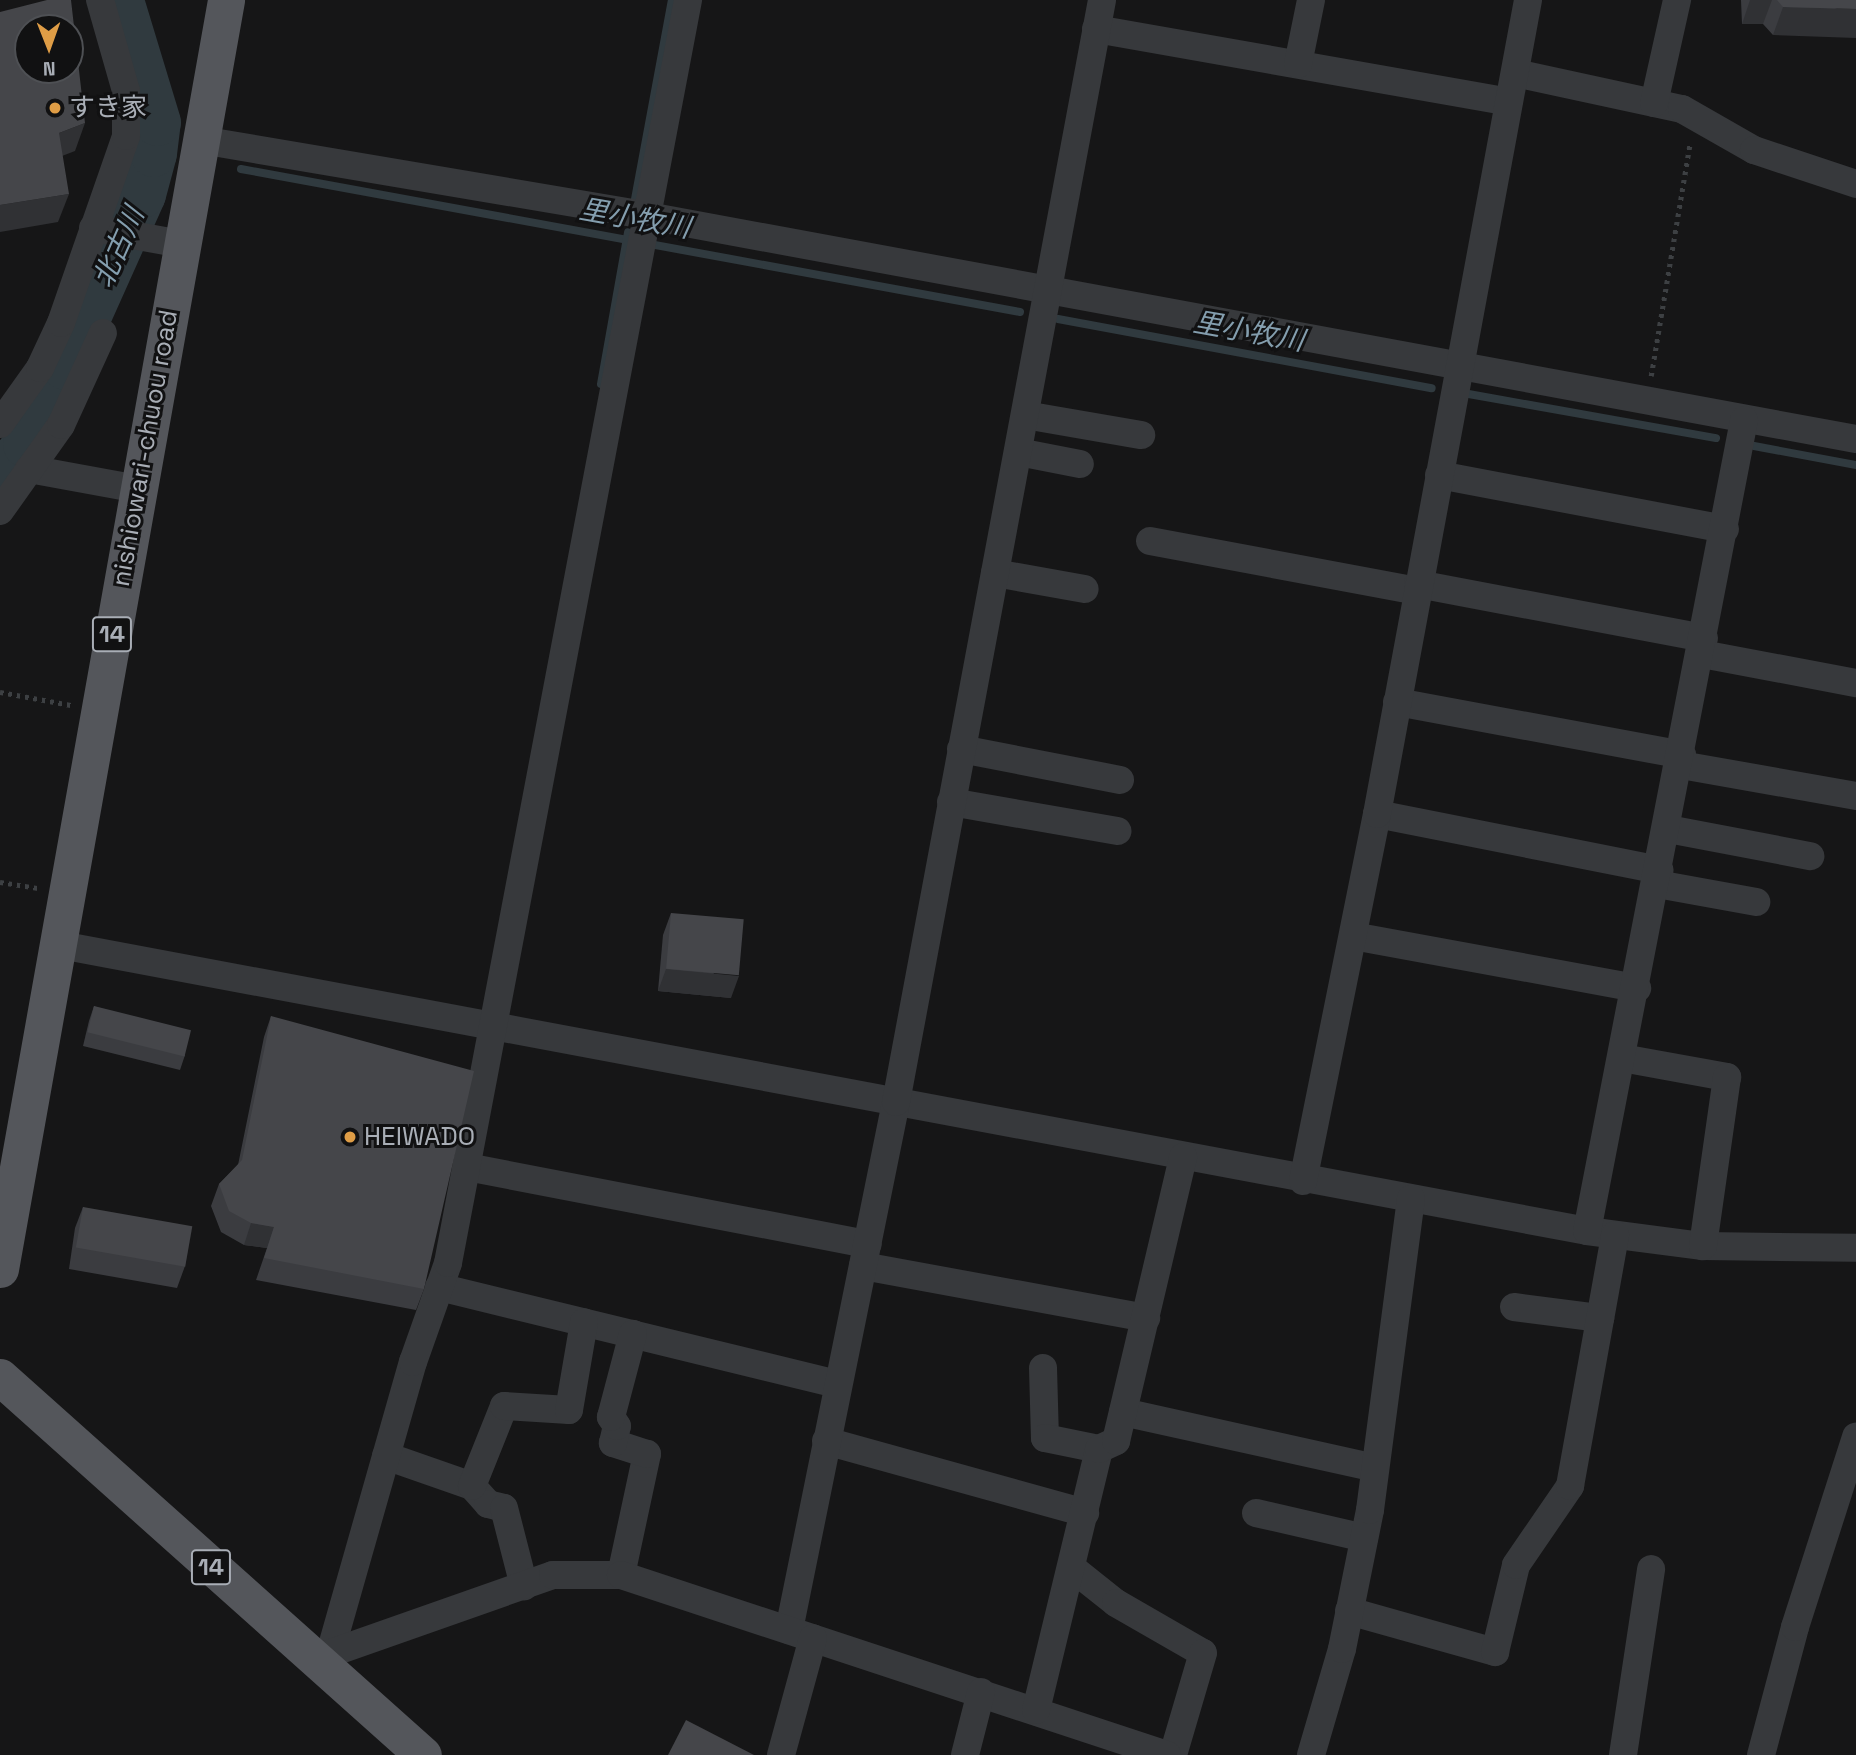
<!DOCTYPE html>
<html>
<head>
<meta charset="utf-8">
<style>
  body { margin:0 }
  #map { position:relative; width:1856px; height:1755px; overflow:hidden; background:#161617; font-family:"Space Grotesk","Noto Sans JP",sans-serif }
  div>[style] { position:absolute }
  .stream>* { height:8px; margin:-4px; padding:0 4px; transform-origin:4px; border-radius:4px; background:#303a3f }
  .river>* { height:47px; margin:-23.5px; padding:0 23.5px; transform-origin:23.5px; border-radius:23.5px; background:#303a3f }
  .path>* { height:4.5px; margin-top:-2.25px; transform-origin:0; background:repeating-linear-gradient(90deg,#3d4043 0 3.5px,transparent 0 8.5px) }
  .minor>* { height:28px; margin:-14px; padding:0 14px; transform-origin:14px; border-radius:14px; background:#37393c }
  .major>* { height:37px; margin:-18.5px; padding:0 18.5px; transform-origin:18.5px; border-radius:18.5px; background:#54565b }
  .wall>* { inset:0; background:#3b3c40 }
  .shaded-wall>* { inset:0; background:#303134 }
  .building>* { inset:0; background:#45464a; transform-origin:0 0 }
  .dots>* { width:19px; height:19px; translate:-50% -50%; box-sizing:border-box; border:4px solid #111112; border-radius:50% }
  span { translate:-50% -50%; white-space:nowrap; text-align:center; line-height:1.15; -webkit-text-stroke:6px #111112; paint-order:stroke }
  .shield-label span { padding:2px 5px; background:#111112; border:2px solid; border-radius:5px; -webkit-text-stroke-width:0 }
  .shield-label { font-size:24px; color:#a9aeb6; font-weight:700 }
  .poi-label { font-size:26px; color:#a9aeb6 }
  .left { translate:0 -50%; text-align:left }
  .street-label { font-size:26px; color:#a9aeb6 }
  .water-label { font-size:28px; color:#849eae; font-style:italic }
  .north { position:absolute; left:14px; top:14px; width:70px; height:70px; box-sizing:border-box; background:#111112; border:2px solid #4e5054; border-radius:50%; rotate:179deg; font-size:19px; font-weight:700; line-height:28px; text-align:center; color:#a9aeb6 }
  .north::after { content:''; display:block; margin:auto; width:24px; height:32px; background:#df9d46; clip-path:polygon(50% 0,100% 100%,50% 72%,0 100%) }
</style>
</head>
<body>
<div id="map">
  <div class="stream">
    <i style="left:241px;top:169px;width:792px;rotate:10.4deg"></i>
    <i style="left:633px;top:210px;width:214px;rotate:-79.5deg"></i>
    <i style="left:1058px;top:319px;width:380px;rotate:10.5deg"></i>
    <i style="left:601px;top:384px;width:154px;rotate:-79.9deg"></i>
    <i style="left:1463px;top:393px;width:257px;rotate:10.1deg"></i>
    <i style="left:1754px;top:446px;width:104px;rotate:10.6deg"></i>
  </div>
  <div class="river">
    <i style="left:0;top:477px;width:42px;rotate:-51.8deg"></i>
    <i style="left:26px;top:444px;width:87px;rotate:-63.4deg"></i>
    <i style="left:65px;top:366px;width:188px;rotate:-65.9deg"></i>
    <i style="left:142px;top:194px;width:42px;rotate:-75deg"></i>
    <i style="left:153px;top:153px;width:31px;rotate:-83deg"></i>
    <i style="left:157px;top:122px;width:127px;rotate:-106.9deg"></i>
  </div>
  <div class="path">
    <i style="left:1651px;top:376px;width:236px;rotate:-80.5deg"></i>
    <i style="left:0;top:692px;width:72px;rotate:10.4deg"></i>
    <i style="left:0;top:882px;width:39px;rotate:9deg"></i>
  </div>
  <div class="minor">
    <i style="left:1096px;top:29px;width:419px;rotate:10deg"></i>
    <i style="left:1298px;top:64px;width:65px;rotate:-78.5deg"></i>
    <i style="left:1515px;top:73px;width:171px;rotate:12.2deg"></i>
    <i style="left:1682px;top:109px;width:83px;rotate:29.7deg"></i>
    <i style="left:1754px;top:150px;width:108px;rotate:18.4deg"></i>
    <i style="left:1654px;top:103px;width:106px;rotate:-77.4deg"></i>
    <i style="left:201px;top:140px;width:453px;rotate:9.6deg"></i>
    <i style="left:648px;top:216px;width:1228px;rotate:10.46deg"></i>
    <i style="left:93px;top:228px;width:90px;rotate:10.2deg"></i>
    <i style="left:1025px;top:415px;width:118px;rotate:9.8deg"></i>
    <i style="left:0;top:424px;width:69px;rotate:-54.5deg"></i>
    <i style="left:40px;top:368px;width:50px;rotate:-65deg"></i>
    <i style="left:61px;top:323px;width:198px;rotate:-70.8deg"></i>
    <i style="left:126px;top:136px;width:45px;rotate:-90deg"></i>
    <i style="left:126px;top:91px;width:95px;rotate:-105.9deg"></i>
    <i style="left:1018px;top:452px;width:63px;rotate:11deg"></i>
    <i style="left:29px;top:469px;width:111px;rotate:10.4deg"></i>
    <i style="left:1439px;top:475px;width:291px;rotate:10.7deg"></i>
    <i style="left:0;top:511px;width:105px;rotate:-54.7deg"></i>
    <i style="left:61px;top:425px;width:101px;rotate:-65.5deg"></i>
    <i style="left:1150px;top:541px;width:272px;rotate:10.6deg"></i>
    <i style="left:995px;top:573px;width:91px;rotate:10.1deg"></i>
    <i style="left:1418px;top:584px;width:291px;rotate:10.7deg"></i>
    <i style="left:1702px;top:654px;width:157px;rotate:10.7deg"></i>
    <i style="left:1397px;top:702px;width:290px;rotate:10.5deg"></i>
    <i style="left:961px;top:749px;width:162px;rotate:11deg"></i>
    <i style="left:1681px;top:765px;width:178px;rotate:10deg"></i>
    <i style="left:951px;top:802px;width:169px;rotate:9.9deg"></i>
    <i style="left:1377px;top:814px;width:288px;rotate:11.2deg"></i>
    <i style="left:1668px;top:829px;width:145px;rotate:10.8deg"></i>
    <i style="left:1657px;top:884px;width:101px;rotate:10.3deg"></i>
    <i style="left:1353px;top:936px;width:289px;rotate:10.4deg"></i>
    <i style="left:55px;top:944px;width:1559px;rotate:10.61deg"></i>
    <i style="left:1587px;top:1231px;width:117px;rotate:7.4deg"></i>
    <i style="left:1703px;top:1246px;width:153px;rotate:0.7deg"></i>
    <i style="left:1622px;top:1058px;width:107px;rotate:10.3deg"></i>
    <i style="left:1727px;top:1077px;width:171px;rotate:98.1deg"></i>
    <i style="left:467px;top:1167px;width:408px;rotate:10.9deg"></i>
    <i style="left:1303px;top:1181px;width:374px;rotate:-78.6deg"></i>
    <i style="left:1377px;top:814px;width:828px;rotate:-79.49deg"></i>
    <i style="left:1587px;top:1231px;width:826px;rotate:-79.04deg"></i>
    <i style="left:863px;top:1266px;width:288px;rotate:10.4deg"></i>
    <i style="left:439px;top:1287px;width:410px;rotate:13.7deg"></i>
    <i style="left:1514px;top:1307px;width:87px;rotate:7.3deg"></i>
    <i style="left:1043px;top:1368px;width:70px;rotate:88.4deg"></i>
    <i style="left:1045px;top:1438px;width:55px;rotate:11.5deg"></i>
    <i style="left:1123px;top:1412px;width:258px;rotate:12.5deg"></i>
    <i style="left:826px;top:1441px;width:269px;rotate:15.5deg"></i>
    <i style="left:386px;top:1456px;width:91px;rotate:19.2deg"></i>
    <i style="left:472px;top:1486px;width:24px;rotate:48deg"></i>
    <i style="left:488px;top:1504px;width:16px;rotate:14deg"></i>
    <i style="left:504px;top:1508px;width:81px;rotate:75.6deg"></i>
    <i style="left:472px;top:1486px;width:86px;rotate:-68.2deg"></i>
    <i style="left:504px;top:1406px;width:65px;rotate:3.5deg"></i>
    <i style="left:569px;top:1410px;width:89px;rotate:-80.3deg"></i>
    <i style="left:1256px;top:1513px;width:111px;rotate:13deg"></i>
    <i style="left:1072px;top:1568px;width:56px;rotate:38.5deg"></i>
    <i style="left:1116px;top:1603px;width:100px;rotate:29.9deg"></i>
    <i style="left:1203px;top:1653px;width:106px;rotate:106.4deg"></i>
    <i style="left:621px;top:1575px;width:124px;rotate:-77.9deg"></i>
    <i style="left:647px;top:1454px;width:36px;rotate:-162deg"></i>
    <i style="left:613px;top:1443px;width:17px;rotate:-77deg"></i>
    <i style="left:617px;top:1426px;width:11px;rotate:-124deg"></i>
    <i style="left:611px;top:1417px;width:86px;rotate:-75.2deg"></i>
    <i style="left:1349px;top:1611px;width:152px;rotate:15.7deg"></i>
    <i style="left:1495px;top:1652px;width:89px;rotate:-76.4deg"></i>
    <i style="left:1516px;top:1565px;width:96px;rotate:-55.6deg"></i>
    <i style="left:1570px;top:1486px;width:255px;rotate:-79.8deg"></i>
    <i style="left:789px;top:1630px;width:539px;rotate:-78.54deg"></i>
    <i style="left:896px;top:1102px;width:1121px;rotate:-79.41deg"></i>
    <i style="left:330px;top:1653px;width:303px;rotate:-74.1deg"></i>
    <i style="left:413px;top:1362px;width:105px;rotate:-70.5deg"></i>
    <i style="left:448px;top:1263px;width:1286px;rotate:-79.24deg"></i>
    <i style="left:317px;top:1658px;width:250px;rotate:-19.4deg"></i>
    <i style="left:553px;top:1575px;width:68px"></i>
    <i style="left:621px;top:1575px;width:575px;rotate:18.25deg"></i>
    <i style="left:1036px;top:1710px;width:268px;rotate:-76.4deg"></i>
    <i style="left:1099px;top:1449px;width:19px;rotate:-25deg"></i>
    <i style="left:1116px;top:1441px;width:292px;rotate:-76.7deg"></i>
    <i style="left:781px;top:1755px;width:121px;rotate:-74.7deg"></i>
    <i style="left:965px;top:1755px;width:65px;rotate:-75.7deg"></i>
    <i style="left:1311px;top:1755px;width:110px;rotate:-73.7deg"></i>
    <i style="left:1342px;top:1649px;width:142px;rotate:-78.6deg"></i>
    <i style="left:1370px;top:1510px;width:314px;rotate:-82.5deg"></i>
    <i style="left:1623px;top:1755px;width:188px;rotate:-81.4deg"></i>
    <i style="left:1761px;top:1755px;width:132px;rotate:-75.1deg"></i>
    <i style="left:1795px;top:1627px;width:200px;rotate:-72.2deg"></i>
  </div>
  <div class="major">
    <i style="left:0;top:1269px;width:1289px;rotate:-79.9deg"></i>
    <i style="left:0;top:1377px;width:567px;rotate:41.78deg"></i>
  </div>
  <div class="wall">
    <i style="clip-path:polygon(1741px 0,1856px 0,1773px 35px,1763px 24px,1742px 24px)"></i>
    <i style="clip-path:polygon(671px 913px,731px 998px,658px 991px,663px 935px)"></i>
    <i style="clip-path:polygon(94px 1006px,185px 1055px,180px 1070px,83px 1046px,89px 1021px)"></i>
    <i style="clip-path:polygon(271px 1016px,424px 1289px,416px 1310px,256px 1280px,267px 1248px,244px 1245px,221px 1232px,211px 1206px,219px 1184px,238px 1165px,264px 1037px)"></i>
    <i style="clip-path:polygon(83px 1207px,185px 1266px,177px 1288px,69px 1269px,75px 1228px)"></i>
  </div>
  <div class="shaded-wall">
    <i style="clip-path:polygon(1750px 0,1772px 0,1763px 24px,1742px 24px)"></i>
    <i style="clip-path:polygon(1783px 7px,1856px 9px,1856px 38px,1773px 35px)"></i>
    <i style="clip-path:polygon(85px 123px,75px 151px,49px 161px,59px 133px)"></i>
    <i style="clip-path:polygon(69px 194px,58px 222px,0 232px,0 205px)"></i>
    <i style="clip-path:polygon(666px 969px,739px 976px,731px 998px,658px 991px)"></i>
    <i style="clip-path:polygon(251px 1223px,274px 1227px,267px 1248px,244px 1245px)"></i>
  </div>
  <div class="building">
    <i style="clip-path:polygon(evenodd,47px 0,71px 0,85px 123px,59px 133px,69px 194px,0 205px,0 12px,47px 0,28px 28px,70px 28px,70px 70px,28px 70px,28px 28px)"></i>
    <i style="clip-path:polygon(1777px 0,1856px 0,1856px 9px,1783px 7px)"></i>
    <i style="left:671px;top:913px;width:73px;height:56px;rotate:5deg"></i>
    <i style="left:94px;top:1006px;width:100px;height:27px;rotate:14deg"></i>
    <i style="clip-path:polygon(271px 1016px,474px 1071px,424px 1289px,264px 1258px,274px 1227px,251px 1223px,229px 1211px,219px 1184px,242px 1160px)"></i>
    <i style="left:83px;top:1207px;width:111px;height:41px;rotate:10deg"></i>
    <i style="clip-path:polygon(686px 1720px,754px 1755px,668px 1755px)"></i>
  </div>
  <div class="dots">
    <i style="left:55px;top:108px;background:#df9d46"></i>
    <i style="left:350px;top:1137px;background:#df9d46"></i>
  </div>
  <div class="shield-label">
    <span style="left:112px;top:634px">14</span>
    <span style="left:211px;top:1567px">14</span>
  </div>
  <div class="poi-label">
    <span class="left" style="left:69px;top:108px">すき家</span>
    <span class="left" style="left:364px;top:1137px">HEIWADO</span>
  </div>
  <div class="street-label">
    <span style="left:145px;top:448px;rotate:-80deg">nishiowari-chuou road</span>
  </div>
  <div class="water-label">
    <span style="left:635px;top:218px;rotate:10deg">里小牧川</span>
    <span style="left:118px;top:247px;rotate:-66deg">北古川</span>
    <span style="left:1249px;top:331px;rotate:10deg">里小牧川</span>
  </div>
  <div class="north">N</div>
</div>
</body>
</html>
